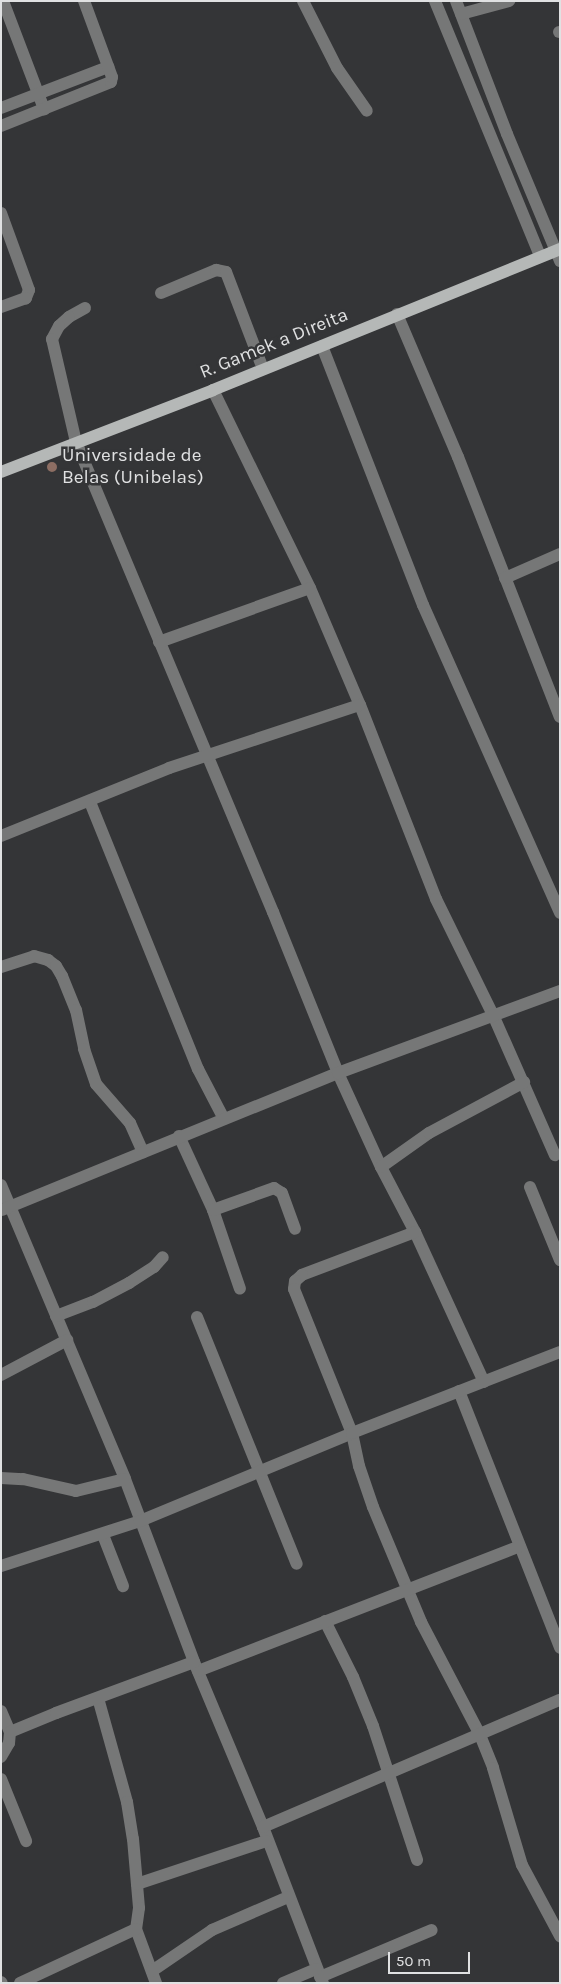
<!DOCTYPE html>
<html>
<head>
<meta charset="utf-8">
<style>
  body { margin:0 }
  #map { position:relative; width:561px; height:1984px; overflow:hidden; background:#343537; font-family:Karla,sans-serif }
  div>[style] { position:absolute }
  .minor>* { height:12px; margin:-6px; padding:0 6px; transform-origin:6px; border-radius:6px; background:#767777 }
  .major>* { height:12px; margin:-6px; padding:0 6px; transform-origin:6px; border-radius:6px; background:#b5b8b7 }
  .dots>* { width:14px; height:14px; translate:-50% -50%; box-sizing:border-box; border:2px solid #343537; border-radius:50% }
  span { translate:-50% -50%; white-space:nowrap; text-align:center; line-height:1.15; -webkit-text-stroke:5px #343537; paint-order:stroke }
  .street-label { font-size:19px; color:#e0e1e2 }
  .poi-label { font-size:19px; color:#e0e1e2 }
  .left { translate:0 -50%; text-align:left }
  .frame { position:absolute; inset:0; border:2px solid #e0e1e2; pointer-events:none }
  .scale { position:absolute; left:388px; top:1952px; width:82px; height:22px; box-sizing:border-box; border:2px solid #e0e1e2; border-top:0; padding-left:6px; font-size:15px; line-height:18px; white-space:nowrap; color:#e0e1e2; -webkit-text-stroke:4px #343537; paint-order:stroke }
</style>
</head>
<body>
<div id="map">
  <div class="minor">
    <i style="left:3px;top:1px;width:116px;rotate:69.2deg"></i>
    <i style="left:303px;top:1px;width:75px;rotate:63.1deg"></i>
    <i style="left:337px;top:68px;width:52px;rotate:55.1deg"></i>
    <i style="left:435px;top:1px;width:276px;rotate:67.6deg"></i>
    <i style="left:456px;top:1px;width:142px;rotate:69deg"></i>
    <i style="left:507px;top:134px;width:138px;rotate:67.3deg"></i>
    <i style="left:461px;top:14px;width:50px;rotate:-15.2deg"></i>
    <i style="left:559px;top:32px;width:1px"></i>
    <i style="left:1px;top:108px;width:115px;rotate:-21deg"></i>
    <i style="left:1px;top:126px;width:118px;rotate:-21.8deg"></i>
    <i style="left:111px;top:82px;width:5px;rotate:-79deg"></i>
    <i style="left:112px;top:77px;width:81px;rotate:-110.2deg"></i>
    <i style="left:1px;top:213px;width:82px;rotate:70deg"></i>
    <i style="left:29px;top:290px;width:9px;rotate:111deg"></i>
    <i style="left:26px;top:298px;width:27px;rotate:160deg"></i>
    <i style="left:161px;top:293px;width:60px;rotate:-22.7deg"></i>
    <i style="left:216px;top:270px;width:10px;rotate:11deg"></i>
    <i style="left:226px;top:272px;width:104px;rotate:69.1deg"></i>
    <i style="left:85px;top:308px;width:18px;rotate:151deg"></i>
    <i style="left:69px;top:317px;width:13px;rotate:138deg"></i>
    <i style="left:59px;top:326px;width:15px;rotate:118deg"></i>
    <i style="left:52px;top:339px;width:106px;rotate:76.9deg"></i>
    <i style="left:76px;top:442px;width:510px;rotate:67.26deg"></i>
    <i style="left:273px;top:912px;width:174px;rotate:68deg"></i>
    <i style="left:338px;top:1073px;width:103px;rotate:65.4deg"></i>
    <i style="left:381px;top:1167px;width:73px;rotate:62.4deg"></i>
    <i style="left:415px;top:1232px;width:165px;rotate:65.3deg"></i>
    <i style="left:397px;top:314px;width:155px;rotate:66.9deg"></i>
    <i style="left:458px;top:457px;width:279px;rotate:68.6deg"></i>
    <i style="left:322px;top:346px;width:278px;rotate:68.7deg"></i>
    <i style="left:423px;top:605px;width:337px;rotate:66deg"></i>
    <i style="left:213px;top:390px;width:220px;rotate:63.9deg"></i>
    <i style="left:310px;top:588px;width:127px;rotate:66.9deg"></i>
    <i style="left:360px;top:705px;width:208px;rotate:68.6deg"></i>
    <i style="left:436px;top:899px;width:131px;rotate:63.8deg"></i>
    <i style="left:494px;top:1017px;width:151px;rotate:66.2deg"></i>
    <i style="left:505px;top:578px;width:60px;rotate:-23.6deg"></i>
    <i style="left:159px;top:642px;width:160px;rotate:-19.7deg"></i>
    <i style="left:90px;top:802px;width:288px;rotate:68deg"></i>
    <i style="left:198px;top:1069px;width:56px;rotate:62.5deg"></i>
    <i style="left:1px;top:836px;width:181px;rotate:-22deg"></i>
    <i style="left:169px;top:768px;width:201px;rotate:-18.3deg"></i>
    <i style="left:1px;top:967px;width:35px;rotate:-18deg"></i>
    <i style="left:34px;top:956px;width:15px;rotate:16deg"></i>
    <i style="left:48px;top:960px;width:10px;rotate:37deg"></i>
    <i style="left:56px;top:966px;width:12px;rotate:59deg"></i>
    <i style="left:62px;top:976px;width:37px;rotate:68deg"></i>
    <i style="left:76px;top:1010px;width:40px;rotate:78deg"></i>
    <i style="left:84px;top:1049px;width:37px;rotate:71deg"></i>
    <i style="left:96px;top:1084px;width:52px;rotate:48.9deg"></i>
    <i style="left:130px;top:1123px;width:32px;rotate:66deg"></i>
    <i style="left:179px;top:1136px;width:81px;rotate:65.3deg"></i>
    <i style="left:213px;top:1210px;width:83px;rotate:71.1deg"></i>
    <i style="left:381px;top:1167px;width:59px;rotate:-35.3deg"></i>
    <i style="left:429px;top:1133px;width:108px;rotate:-28.2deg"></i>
    <i style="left:1px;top:1185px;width:319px;rotate:67.1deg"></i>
    <i style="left:125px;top:1479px;width:196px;rotate:69.3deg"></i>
    <i style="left:194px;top:1662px;width:179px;rotate:67.3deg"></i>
    <i style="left:263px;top:1827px;width:167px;rotate:69deg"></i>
    <i style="left:530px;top:1187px;width:79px;rotate:67.7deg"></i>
    <i style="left:2px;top:1210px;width:363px;rotate:-22.2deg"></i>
    <i style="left:338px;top:1073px;width:237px;rotate:-20.3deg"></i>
    <i style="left:213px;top:1210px;width:65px;rotate:-19.8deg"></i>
    <i style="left:274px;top:1188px;width:9px;rotate:32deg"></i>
    <i style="left:282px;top:1193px;width:38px;rotate:70deg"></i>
    <i style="left:415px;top:1232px;width:121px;rotate:159.2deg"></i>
    <i style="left:302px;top:1275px;width:9px;rotate:139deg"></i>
    <i style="left:295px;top:1281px;width:8px;rotate:97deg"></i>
    <i style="left:294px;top:1289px;width:155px;rotate:68.1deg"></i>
    <i style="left:352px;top:1433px;width:34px;rotate:78deg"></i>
    <i style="left:359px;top:1466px;width:43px;rotate:71.1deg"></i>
    <i style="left:373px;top:1507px;width:125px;rotate:67.3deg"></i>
    <i style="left:421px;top:1622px;width:127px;rotate:62.4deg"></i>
    <i style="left:480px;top:1735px;width:35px;rotate:68deg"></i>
    <i style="left:493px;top:1768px;width:101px;rotate:73.4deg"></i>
    <i style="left:522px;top:1865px;width:81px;rotate:61.8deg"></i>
    <i style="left:56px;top:1316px;width:40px;rotate:-21deg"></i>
    <i style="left:93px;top:1302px;width:41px;rotate:-27.8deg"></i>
    <i style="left:129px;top:1283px;width:30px;rotate:-33deg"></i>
    <i style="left:154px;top:1267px;width:13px;rotate:-48deg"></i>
    <i style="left:197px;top:1317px;width:266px;rotate:68deg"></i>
    <i style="left:1px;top:1375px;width:75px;rotate:-27.9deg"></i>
    <i style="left:459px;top:1391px;width:276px;rotate:68.5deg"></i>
    <i style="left:1px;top:1478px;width:22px;rotate:3deg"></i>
    <i style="left:23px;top:1479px;width:54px;rotate:12.8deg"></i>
    <i style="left:76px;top:1491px;width:50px;rotate:-13.8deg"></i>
    <i style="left:103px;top:1535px;width:55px;rotate:68.6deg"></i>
    <i style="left:1px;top:1566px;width:146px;rotate:-17.9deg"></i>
    <i style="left:140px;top:1521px;width:230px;rotate:-22.5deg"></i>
    <i style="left:352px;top:1433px;width:223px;rotate:-21.3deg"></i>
    <i style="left:325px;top:1621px;width:63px;rotate:63.4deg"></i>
    <i style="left:353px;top:1677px;width:53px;rotate:67.8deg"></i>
    <i style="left:373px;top:1726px;width:141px;rotate:71.8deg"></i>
    <i style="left:198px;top:1671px;width:345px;rotate:-21.2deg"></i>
    <i style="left:98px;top:1698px;width:108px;rotate:74.4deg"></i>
    <i style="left:127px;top:1802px;width:37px;rotate:81deg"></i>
    <i style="left:133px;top:1839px;width:69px;rotate:85deg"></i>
    <i style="left:139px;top:1908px;width:21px;rotate:98deg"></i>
    <i style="left:136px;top:1929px;width:58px;rotate:69.7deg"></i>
    <i style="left:1px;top:1711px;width:23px;rotate:67deg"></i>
    <i style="left:10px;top:1732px;width:11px;rotate:95deg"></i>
    <i style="left:9px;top:1743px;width:16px;rotate:120deg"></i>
    <i style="left:10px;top:1732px;width:50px;rotate:-22.4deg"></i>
    <i style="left:56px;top:1713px;width:147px;rotate:-20.3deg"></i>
    <i style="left:1px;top:1779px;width:67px;rotate:68deg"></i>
    <i style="left:263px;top:1827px;width:323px;rotate:-23.2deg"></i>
    <i style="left:137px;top:1884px;width:136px;rotate:-18.4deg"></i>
    <i style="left:152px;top:1971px;width:73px;rotate:-34.3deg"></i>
    <i style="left:212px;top:1930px;width:83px;rotate:-23.5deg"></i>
    <i style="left:320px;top:1977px;width:121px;rotate:-22.8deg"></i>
    <i style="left:1px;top:1982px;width:1px;rotate:45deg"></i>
    <i style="left:20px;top:1983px;width:128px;rotate:-25deg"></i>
    <i style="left:283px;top:1983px;width:36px;rotate:-23deg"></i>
  </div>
  <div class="major">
    <i style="left:1px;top:472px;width:227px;rotate:-21.1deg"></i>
    <i style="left:213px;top:390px;width:375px;rotate:-22.1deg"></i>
  </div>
  <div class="dots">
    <i style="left:52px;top:467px;background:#8d6e63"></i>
  </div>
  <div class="street-label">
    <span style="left:274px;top:344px;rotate:-22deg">R. Gamek a Direita</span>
  </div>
  <div class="poi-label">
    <span class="left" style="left:62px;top:467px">Universidade de<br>Belas (Unibelas)</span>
  </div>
  <div class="frame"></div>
  <div class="scale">50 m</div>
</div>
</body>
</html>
